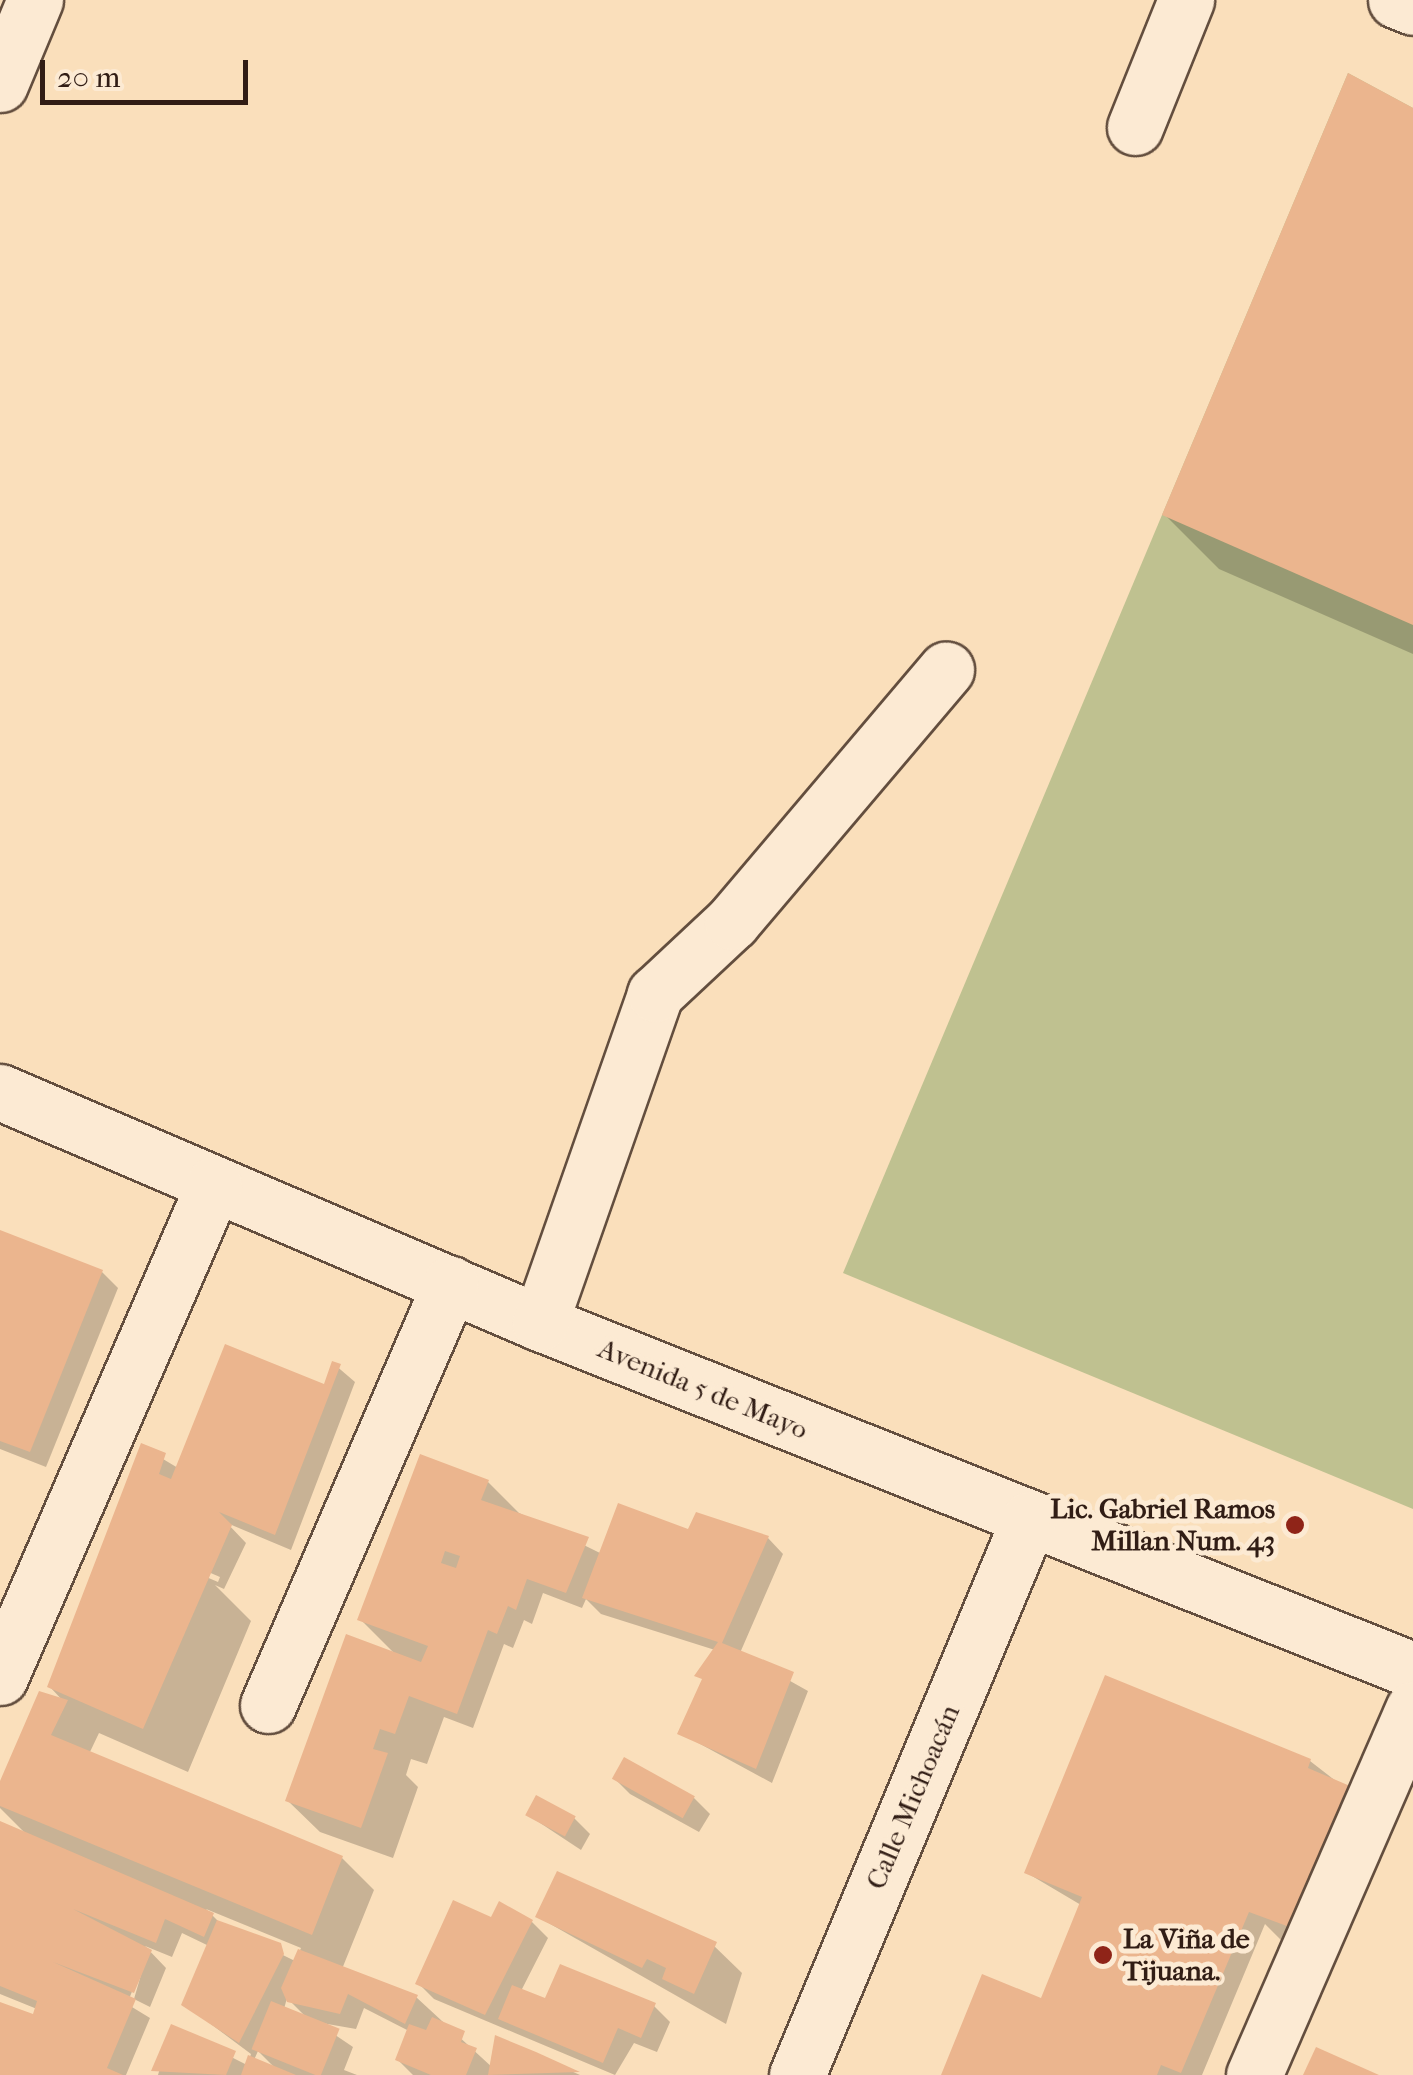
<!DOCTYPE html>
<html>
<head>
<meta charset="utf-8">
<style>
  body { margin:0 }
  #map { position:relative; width:1413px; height:2075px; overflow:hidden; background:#fadfbb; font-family:"IM FELL French Canon",serif }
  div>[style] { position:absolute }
  .green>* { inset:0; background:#bfc190 }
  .shadow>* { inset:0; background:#0003 }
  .building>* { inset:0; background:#ebb58e; transform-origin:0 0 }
  .roads { filter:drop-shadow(2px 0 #634e3e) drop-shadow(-2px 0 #634e3e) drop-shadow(0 2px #634e3e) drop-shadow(0 -2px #634e3e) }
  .minor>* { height:55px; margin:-27.5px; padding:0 27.5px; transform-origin:27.5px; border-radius:27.5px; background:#fcead3 }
  .dots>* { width:28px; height:28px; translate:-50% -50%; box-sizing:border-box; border:5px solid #fcead3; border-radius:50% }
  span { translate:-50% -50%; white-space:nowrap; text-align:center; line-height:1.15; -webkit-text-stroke:10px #fcead3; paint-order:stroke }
  .street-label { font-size:28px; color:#311d15 }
  .poi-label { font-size:28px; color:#311d15; font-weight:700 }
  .right { translate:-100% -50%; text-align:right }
  .left { translate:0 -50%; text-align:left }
  .scale { position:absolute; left:40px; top:60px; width:208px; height:45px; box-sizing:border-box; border:5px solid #311d15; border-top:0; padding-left:12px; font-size:30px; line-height:35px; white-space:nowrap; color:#311d15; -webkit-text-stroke:8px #fcead3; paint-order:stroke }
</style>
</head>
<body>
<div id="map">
  <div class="green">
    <i style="clip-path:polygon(1348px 73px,1413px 108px,1413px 1509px,843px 1273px)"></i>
  </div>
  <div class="shadow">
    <i style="clip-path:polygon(1413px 110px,1413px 654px,1219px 569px,1165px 515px)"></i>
    <i style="clip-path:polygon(0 1233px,102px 1272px,118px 1288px,46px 1467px,0 1449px)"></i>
    <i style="clip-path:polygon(evenodd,227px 1347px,325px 1387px,334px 1364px,355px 1382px,291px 1550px,227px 1523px,246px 1543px,224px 1589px,215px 1585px,251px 1621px,188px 1772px,99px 1733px,89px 1754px,342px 1858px,374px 1890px,342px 1969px,416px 1997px,494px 2069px,497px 2038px,580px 2075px,413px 2075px,398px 2060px,409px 2031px,364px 2008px,356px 2029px,316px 2022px,353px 2047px,344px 2070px,357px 2075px,158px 2075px,172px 2027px,247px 2065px,251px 2054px,184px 2004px,209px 1946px,182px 1933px,172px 1957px,145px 1946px,166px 1968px,150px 2007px,134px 1999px,147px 1954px,127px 2004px,150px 2018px,126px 2075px,0 2075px,0 2005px,34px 2017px,37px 2009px,0 1994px,0 1825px,30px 1838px,0 1808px,0 1787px,41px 1694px,64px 1702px,50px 1687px,143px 1447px,178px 1468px,227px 1347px,124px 1536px,220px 1577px,218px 1582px,124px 1542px,124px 1536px,227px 1347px,206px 1909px,301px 1948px,295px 1961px,222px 1925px,206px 1909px,227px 1347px,287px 1998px,308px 2019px,284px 2009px,287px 1998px,227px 1347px,258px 2051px,275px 2068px,254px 2060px,258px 2051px)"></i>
    <i style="clip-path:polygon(488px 1482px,519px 1513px,602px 1554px,689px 1532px,768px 1538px,783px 1554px,740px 1653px,808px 1691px,772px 1783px,680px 1733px,715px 1650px,601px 1614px,586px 1599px,582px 1608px,543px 1593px,532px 1624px,524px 1620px,513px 1648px,504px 1644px,473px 1728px,444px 1717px,427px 1764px,411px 1759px,406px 1775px,418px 1787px,393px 1858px,320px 1832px,288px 1801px,396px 1655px,360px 1619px)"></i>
    <i style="clip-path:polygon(625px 1761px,694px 1798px,710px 1814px,699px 1832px,630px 1794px,614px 1778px)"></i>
    <i style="clip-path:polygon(1310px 1761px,1394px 1826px,1334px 1962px,1284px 1943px,1265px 1924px,1202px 2075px,944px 2075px,1052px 2006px,1081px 1905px,1027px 1873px)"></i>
    <i style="clip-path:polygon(528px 1815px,574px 1818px,590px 1834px,581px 1850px)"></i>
    <i style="clip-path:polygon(538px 1917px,710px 1942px,742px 1973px,726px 2024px)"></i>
    <i style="clip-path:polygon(492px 1920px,532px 1922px,548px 1938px,521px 1991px,547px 2001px,654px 2006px,670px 2022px,657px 2052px,634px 2043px,615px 2075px,434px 1999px,418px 1983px)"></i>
  </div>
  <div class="building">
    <i style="clip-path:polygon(1348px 73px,1413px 108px,1413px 625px,1162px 515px)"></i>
    <i style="clip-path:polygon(0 1230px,103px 1270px,30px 1452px,0 1441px)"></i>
    <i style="clip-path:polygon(225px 1344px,324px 1384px,332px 1361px,341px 1364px,275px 1535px,219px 1512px,232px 1525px,143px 1729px,47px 1687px,141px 1443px,166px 1453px,159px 1474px,171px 1479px)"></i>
    <i style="clip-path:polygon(evenodd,420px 1454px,489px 1480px,481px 1500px,589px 1537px,566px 1593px,527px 1579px,516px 1610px,508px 1606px,497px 1634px,488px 1630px,457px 1714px,409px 1696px,395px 1734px,380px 1729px,373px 1749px,388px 1753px,361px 1828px,285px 1801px,346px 1634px,421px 1662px,428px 1646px,357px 1620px,420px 1454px,445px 1551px,460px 1556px,456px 1568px,441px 1563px,445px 1551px)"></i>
    <i style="clip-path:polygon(618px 1503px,688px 1529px,696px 1512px,769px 1536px,722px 1643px,794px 1672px,756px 1769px,677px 1734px,702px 1679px,694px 1676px,718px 1642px,582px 1598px)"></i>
    <i style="clip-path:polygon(1105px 1675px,1311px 1759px,1308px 1768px,1364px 1792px,1303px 1932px,1249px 1912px,1181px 2073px,1161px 2065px,1157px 2075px,941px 2075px,982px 1974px,1041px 1998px,1082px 1897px,1024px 1873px)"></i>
    <i style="clip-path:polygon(39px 1691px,68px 1700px,51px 1735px,343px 1856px,312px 1935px,0 1806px,0 1781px)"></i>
    <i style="left:624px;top:1757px;width:81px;height:25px;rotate:29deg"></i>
    <i style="left:536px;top:1795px;width:45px;height:23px;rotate:28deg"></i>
    <i style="clip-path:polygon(0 1821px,214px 1913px,204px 1937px,165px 1919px,156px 1943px,73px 1909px,152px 1950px,134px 1993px,53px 1962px,136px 1999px,107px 2068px,123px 2075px,0 2075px,0 2002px,33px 2014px,37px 2001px,0 1986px)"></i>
    <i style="clip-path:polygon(557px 1871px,717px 1942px,694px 1994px,662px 1979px,666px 1968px,647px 1959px,642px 1968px,535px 1917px)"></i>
    <i style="clip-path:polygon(453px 1900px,491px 1917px,499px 1901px,533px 1920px,485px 2015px,415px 1984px)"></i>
    <i style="clip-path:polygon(217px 1920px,281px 1943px,284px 1954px,239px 2043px,181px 2005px)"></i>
    <i style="clip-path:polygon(298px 1949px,418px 1995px,405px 2024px,348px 1994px,340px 2014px,287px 2002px,281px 1988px)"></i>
    <i style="clip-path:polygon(560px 1964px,656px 2003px,641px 2038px,618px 2028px,603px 2063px,498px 2019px,512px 1985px,545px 1998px)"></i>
    <i style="left:271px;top:2001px;width:74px;height:52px;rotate:22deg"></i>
    <i style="clip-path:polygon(432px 2017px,465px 2031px,461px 2042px,477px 2048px,466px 2075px,431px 2075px,395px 2060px,409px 2024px,426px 2030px)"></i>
    <i style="clip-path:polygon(171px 2024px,236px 2051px,226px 2075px,151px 2071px)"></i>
    <i style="clip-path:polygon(495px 2035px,536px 2052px,580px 2072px,488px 2075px)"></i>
    <i style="clip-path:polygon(1316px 2047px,1379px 2075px,1303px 2075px)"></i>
    <i style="clip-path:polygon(248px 2055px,296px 2075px,241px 2075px)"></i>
  </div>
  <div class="roads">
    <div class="minor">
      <i style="left:1396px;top:0;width:18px;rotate:22deg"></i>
      <i style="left:0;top:84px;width:91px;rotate:-67.4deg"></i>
      <i style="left:1135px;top:127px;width:137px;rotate:-68.1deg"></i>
      <i style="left:0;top:1092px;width:587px;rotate:23.16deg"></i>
      <i style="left:540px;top:1323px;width:939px;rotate:21.68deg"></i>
      <i style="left:540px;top:1323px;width:349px;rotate:-70.7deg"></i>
      <i style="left:655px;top:994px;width:105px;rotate:-43.1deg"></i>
      <i style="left:732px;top:922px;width:331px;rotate:-49.7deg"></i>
      <i style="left:0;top:1677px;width:537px;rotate:-66.54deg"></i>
      <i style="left:268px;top:1705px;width:459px;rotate:-66.6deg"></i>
      <i style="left:797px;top:2075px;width:602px;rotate:-67.35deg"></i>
      <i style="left:1254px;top:2075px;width:399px;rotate:-66.5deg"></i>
    </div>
  </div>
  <div class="dots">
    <i style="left:1295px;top:1525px;background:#8f2418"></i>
    <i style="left:1103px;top:1955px;background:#8f2418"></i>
  </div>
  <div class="street-label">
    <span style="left:703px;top:1389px;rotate:22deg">Avenida 5 de Mayo</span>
    <span style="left:913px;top:1797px;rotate:-67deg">Calle Michoacán</span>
  </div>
  <div class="poi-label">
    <span class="right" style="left:1275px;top:1525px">Lic. Gabriel Ramos<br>Millan Num. 43</span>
    <span class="left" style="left:1123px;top:1955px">La Viña de<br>Tijuana.</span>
  </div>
  <div class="scale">20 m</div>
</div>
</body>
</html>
